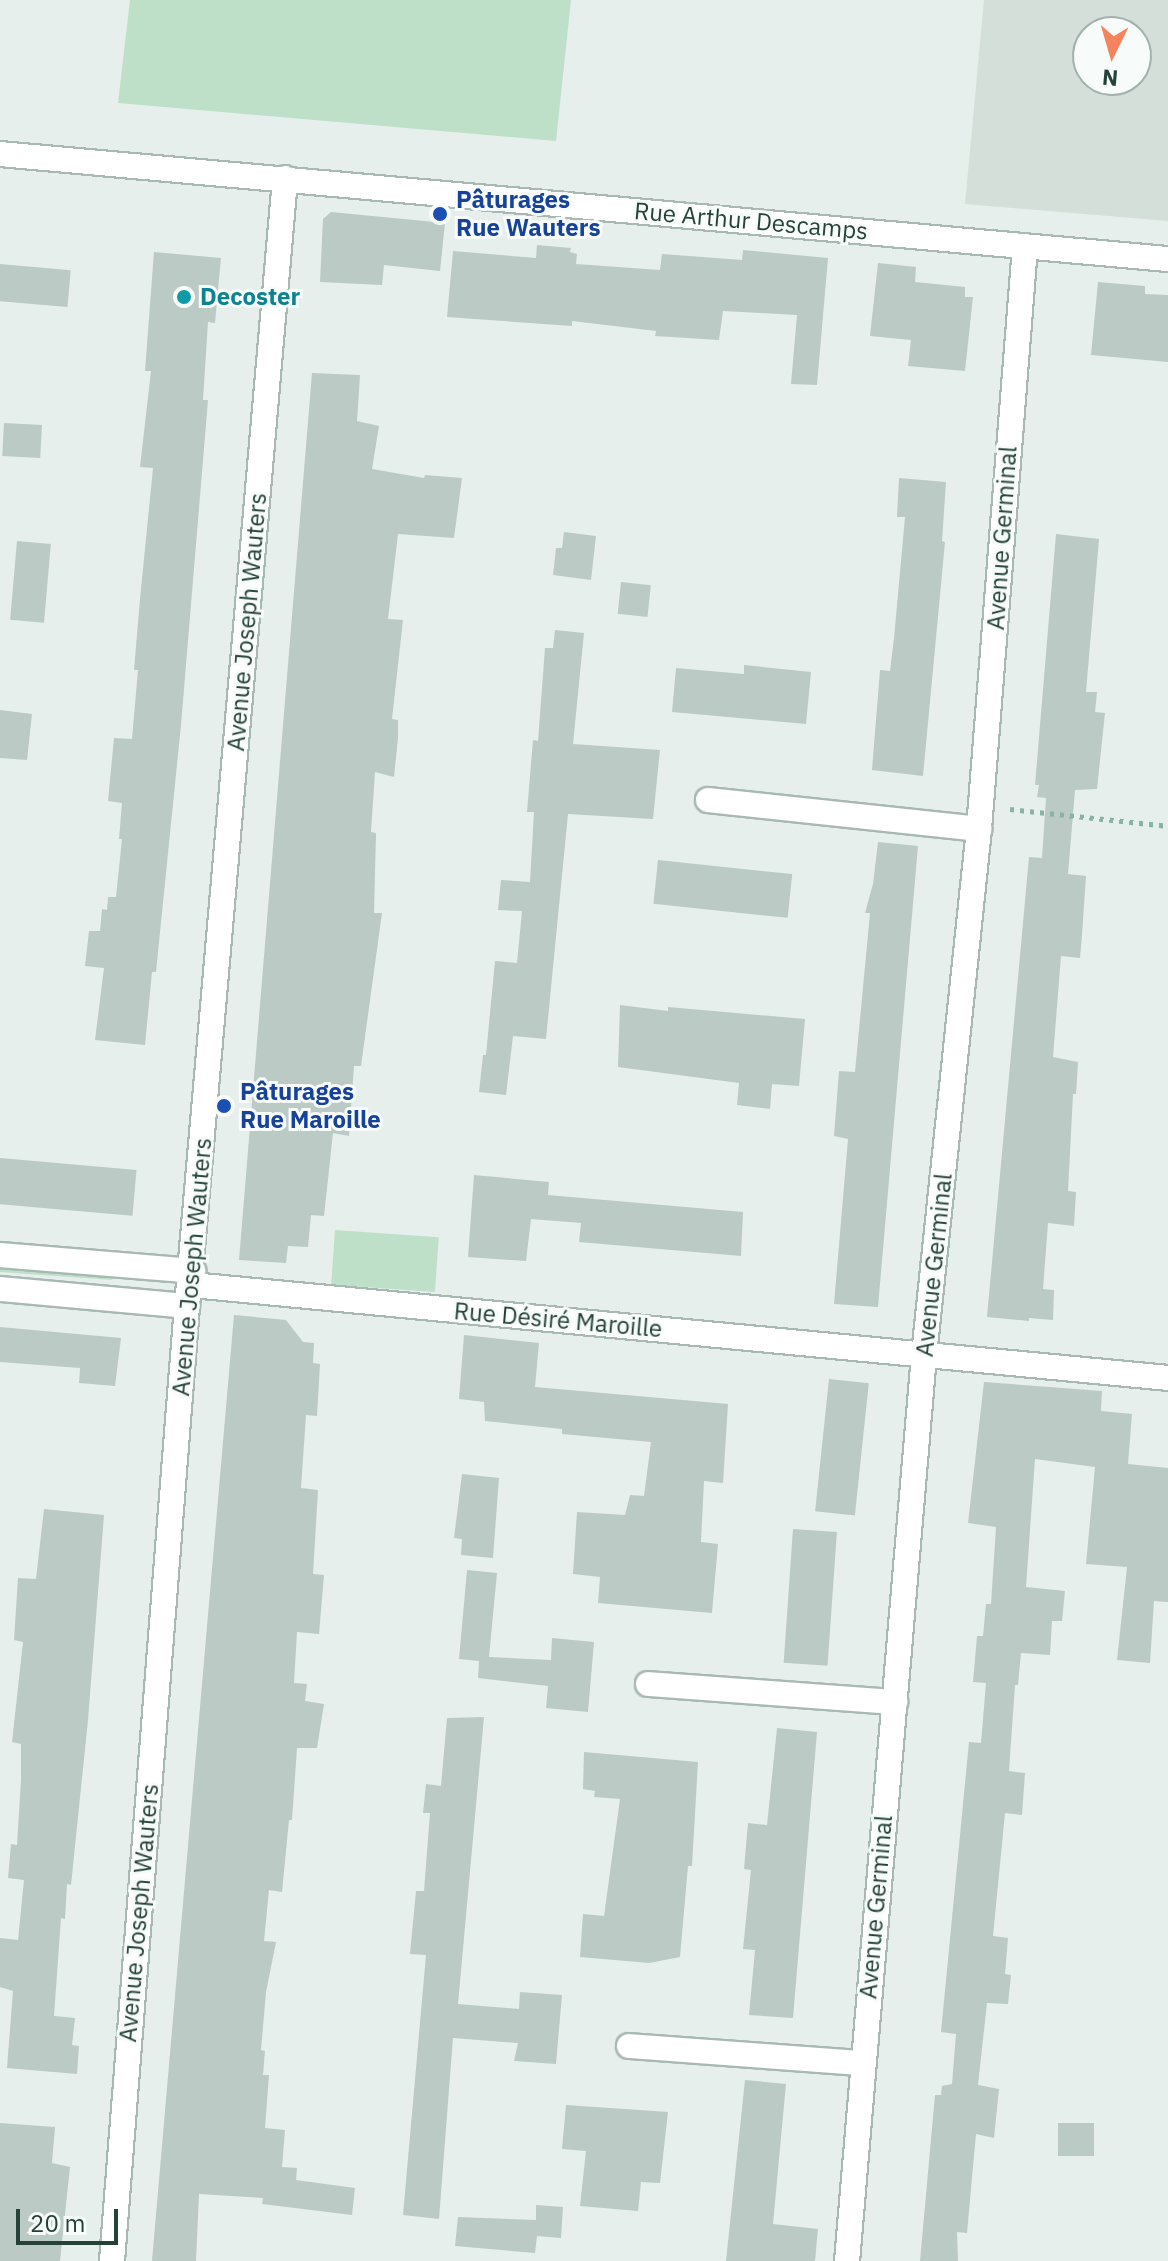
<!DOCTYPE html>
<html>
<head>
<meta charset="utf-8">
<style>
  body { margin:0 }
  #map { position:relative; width:1168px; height:2261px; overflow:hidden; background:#e6efeb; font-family:"IBM Plex Sans",sans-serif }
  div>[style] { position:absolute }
  .built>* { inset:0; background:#d4dfda }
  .green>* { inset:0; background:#bfe0c8; transform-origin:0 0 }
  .building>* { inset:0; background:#bbcac4; transform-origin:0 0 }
  .path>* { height:5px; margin-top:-2.5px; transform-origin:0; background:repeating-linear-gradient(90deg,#86b3a5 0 4px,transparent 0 10px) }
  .roads { filter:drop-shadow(2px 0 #a8b8b2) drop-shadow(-2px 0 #a8b8b2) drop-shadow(0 2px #a8b8b2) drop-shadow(0 -2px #a8b8b2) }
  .minor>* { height:24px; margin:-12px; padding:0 12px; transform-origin:12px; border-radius:12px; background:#fff }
  .tertiary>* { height:24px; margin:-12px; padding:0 12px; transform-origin:12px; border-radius:12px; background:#fff }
  .dots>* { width:22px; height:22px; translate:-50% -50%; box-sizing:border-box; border:4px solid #f7fbf9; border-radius:50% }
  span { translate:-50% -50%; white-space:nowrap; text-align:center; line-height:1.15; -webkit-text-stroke:6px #f7fbf9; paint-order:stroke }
  .transit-label { font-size:24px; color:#164399; font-weight:700 }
  .left { translate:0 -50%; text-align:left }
  .street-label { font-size:24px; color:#24423a }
  .culture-label { font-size:24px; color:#0d838f; font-weight:700 }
  .north { position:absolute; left:1072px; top:16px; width:80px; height:80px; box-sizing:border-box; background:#f7fbf9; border:2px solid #a3b1ad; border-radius:50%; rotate:185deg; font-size:22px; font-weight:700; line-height:32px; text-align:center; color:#24423a }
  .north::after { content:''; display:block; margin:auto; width:28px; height:36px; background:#f4845f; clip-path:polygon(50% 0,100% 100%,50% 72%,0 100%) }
  .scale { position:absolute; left:16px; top:2209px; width:102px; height:36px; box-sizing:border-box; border:4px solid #24423a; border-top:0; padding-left:10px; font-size:24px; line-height:28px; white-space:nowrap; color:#24423a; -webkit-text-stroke:6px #f7fbf9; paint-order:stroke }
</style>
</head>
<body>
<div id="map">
  <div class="built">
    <i style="clip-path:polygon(evenodd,984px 0,1168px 0,1168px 221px,965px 204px,984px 0,1136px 32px,1136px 80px,1088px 80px,1088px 32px,1136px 32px)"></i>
  </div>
  <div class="green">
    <i style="clip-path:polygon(130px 0,571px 0,556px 141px,118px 103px)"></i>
    <i style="left:335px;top:1230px;width:104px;height:55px;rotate:4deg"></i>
    <i style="clip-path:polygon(0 1263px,109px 1273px,112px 1280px,0 1272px)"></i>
  </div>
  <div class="building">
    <i style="clip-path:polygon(331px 212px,445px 223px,440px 271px,384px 265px,382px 285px,320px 282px,323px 219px)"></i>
    <i style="clip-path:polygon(537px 245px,571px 248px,570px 252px,577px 254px,576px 264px,660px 270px,662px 254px,742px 260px,743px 250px,828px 258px,817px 385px,791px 384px,797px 315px,723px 311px,719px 340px,655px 336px,656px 331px,572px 321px,572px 326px,447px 317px,453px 251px,536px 258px)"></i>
    <i style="clip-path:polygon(154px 252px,221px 258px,215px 323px,208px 322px,203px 400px,208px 400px,181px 725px,156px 972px,152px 972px,145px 1045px,95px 1040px,104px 968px,85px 966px,89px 931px,100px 931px,102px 909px,107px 910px,108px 897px,116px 897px,122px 839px,119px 839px,122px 803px,108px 801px,114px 738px,132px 739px,138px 670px,134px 670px,140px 599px,153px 468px,140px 467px,151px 371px,145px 371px)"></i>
    <i style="clip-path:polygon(878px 263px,916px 267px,915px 282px,965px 287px,965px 297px,973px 297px,965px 371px,908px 366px,911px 340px,870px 336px)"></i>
    <i style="left:0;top:264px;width:71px;height:37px;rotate:5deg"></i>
    <i style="clip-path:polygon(1098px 282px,1145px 286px,1145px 294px,1168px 295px,1168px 362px,1091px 355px)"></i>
    <i style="clip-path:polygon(312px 373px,360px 375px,357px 421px,379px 426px,372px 469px,424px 478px,425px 475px,462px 478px,454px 538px,398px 534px,388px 619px,403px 620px,392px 719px,398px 720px,398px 738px,394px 777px,375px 772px,371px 832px,376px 833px,374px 913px,382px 913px,361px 1066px,354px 1066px,349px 1136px,333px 1133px,324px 1216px,311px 1215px,308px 1247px,288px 1246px,286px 1263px,239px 1260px)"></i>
    <i style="left:4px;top:423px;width:38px;height:33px;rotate:3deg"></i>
    <i style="clip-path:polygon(899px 478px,946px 482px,942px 541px,945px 542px,923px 776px,872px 770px,880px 670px,890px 671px,894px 638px,905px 517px,897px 517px)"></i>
    <i style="clip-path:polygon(564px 532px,596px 536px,591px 580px,553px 575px,556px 548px,562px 548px)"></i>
    <i style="clip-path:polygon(1056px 534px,1099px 539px,1086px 692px,1097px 692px,1095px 712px,1105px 713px,1097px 789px,1075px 790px,1068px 874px,1086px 876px,1082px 935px,1080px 958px,1061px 956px,1053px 1057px,1078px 1062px,1076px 1094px,1073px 1094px,1068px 1191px,1076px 1192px,1074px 1226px,1048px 1223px,1043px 1289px,1054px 1290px,1053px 1320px,1029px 1318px,1029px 1321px,987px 1317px,1029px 857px,1042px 858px,1046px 798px,1037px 797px,1039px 785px,1035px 785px)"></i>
    <i style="left:17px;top:541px;width:34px;height:79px;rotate:5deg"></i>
    <i style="left:621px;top:582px;width:30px;height:32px;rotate:6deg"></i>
    <i style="clip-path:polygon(555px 630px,584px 633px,573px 744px,660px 750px,653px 819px,568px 814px,546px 1039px,513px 1036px,506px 1095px,479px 1092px,483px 1055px,486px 1055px,495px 961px,517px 963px,522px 911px,498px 910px,501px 880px,530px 882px,534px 812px,527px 812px,533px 740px,538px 741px,545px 648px,553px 648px)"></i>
    <i style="clip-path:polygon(744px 665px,811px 672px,806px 724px,672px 712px,676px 668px,744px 674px)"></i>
    <i style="clip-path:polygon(0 710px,32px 714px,27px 760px,0 758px)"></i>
    <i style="clip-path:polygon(878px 842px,918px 846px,878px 1307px,834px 1304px,848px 1139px,834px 1136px,839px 1071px,855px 1072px,870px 913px,865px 913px,873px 884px)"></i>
    <i style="left:658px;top:860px;width:135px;height:44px;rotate:6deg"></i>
    <i style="clip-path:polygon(620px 1005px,668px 1011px,668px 1007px,805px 1019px,799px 1086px,772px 1084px,770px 1109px,737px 1105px,739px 1083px,618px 1067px)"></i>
    <i style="left:0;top:1158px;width:137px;height:46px;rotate:5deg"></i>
    <i style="clip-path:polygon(474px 1175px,549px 1182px,548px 1195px,743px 1212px,741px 1256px,579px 1242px,581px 1223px,531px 1219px,526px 1261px,468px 1257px)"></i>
    <i style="clip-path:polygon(234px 1315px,286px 1320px,303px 1342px,314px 1343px,313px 1363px,320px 1364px,317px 1416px,306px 1415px,301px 1488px,318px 1490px,313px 1574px,324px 1575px,319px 1634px,297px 1632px,294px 1683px,307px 1684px,305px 1701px,324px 1704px,317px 1748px,297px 1748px,292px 1820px,289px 1820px,282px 1892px,269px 1890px,264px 1941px,276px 1942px,266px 1992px,261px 2050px,265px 2051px,263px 2075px,269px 2075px,265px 2128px,285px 2130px,282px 2167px,297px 2168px,296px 2180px,355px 2188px,352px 2215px,262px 2204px,263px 2198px,199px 2194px,196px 2261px,152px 2261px)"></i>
    <i style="clip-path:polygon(0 1327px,121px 1338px,115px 1386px,79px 1383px,80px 1368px,0 1362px)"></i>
    <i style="clip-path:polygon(464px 1335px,539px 1343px,535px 1387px,728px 1404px,723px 1483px,704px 1481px,701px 1542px,718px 1544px,712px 1613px,598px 1603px,600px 1577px,573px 1574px,577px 1512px,625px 1515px,630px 1495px,644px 1496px,651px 1442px,562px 1434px,562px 1429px,485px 1421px,484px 1402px,459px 1399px)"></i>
    <i style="left:829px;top:1379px;width:40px;height:133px;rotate:6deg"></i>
    <i style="clip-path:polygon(984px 1382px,1102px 1391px,1101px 1411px,1132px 1414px,1128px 1464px,1168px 1468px,1168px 1602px,1154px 1601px,1150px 1663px,1117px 1660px,1127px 1567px,1086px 1564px,1095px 1467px,1035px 1459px,1026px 1587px,1065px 1591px,1062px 1621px,1052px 1621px,1050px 1655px,1021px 1653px,1018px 1685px,1015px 1685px,1009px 1771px,1025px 1773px,1022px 1815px,1005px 1813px,993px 1936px,1008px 1938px,1005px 1974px,1011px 1975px,1008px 2004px,987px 2003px,978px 2085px,999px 2089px,994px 2138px,976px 2134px,967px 2233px,957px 2232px,958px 2261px,920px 2261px,935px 2095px,941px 2095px,942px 2086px,952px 2084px,956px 2034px,941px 2032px,969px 1742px,981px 1743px,986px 1683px,973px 1682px,977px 1636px,983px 1636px,986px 1604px,991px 1604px,996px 1527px,968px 1523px)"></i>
    <i style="clip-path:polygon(462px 1474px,499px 1478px,493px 1558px,461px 1555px,462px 1539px,454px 1538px)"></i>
    <i style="clip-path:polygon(44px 1509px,104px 1515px,88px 1720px,71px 1885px,67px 1884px,65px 1919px,61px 1918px,54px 2016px,75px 2018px,72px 2045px,79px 2046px,77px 2074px,7px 2068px,13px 1991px,0 1987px,0 1938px,18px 1940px,24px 1880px,8px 1878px,11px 1844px,17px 1845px,21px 1780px,21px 1744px,12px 1742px,23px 1642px,14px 1640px,18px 1578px,36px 1579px)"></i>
    <i style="left:793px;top:1529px;width:44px;height:134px;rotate:4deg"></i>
    <i style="clip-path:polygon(467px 1570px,497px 1573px,489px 1657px,551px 1660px,552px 1638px,594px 1642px,588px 1712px,546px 1708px,548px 1686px,478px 1678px,479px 1661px,459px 1659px)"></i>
    <i style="clip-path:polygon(484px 1717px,458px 2004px,519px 2009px,520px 1992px,562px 1995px,556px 2064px,514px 2061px,518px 2043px,453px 2038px,439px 2219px,403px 2215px,426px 1955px,410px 1954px,416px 1891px,424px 1891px,430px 1813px,423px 1813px,426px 1784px,441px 1786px,447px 1718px)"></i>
    <i style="clip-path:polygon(777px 1728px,817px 1732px,793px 2018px,749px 2015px,755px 1950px,743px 1949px,751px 1870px,744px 1869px,748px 1823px,767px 1825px)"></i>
    <i style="clip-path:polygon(584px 1752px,698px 1762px,692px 1866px,688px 1866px,680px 1957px,649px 1963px,580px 1957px,583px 1914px,604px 1916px,620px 1799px,594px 1797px,595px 1791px,583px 1789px)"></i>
    <i style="clip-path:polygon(745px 2080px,786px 2084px,773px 2224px,818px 2229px,815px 2261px,726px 2261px)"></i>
    <i style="clip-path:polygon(566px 2105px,668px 2112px,660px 2183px,641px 2182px,638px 2211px,580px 2206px,586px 2151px,562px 2149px)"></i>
    <i style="clip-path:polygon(0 2123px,55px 2127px,52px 2163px,70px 2167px,60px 2261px,0 2261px)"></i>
    <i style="left:1058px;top:2123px;width:36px;height:33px"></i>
    <i style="clip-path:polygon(536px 2205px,563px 2207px,561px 2238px,537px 2236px,535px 2253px,455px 2246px,458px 2217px,536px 2220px)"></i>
  </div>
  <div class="path">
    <i style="left:1010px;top:809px;width:159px;rotate:6.1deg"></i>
  </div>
  <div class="roads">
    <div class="minor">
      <i style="left:708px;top:800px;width:273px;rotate:6.1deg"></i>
      <i style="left:0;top:1255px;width:194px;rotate:4.7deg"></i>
      <i style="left:192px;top:1285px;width:980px;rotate:5.44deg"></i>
      <i style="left:0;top:1289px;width:188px;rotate:5.2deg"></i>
      <i style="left:648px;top:1684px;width:248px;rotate:4.2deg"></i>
      <i style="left:629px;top:2046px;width:233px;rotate:4.2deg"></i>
      <i style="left:847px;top:2261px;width:909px;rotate:-85.14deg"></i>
      <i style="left:924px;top:1355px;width:529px;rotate:-84.03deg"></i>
      <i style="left:979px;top:829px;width:584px;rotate:-85.48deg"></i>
    </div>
    <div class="tertiary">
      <i style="left:0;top:154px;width:1173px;rotate:5.14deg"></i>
      <i style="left:112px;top:2261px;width:958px;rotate:-85.51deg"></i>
      <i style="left:187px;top:1306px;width:1132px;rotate:-85.03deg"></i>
    </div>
  </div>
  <div class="dots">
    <i style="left:440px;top:214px;background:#1a4fb4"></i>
    <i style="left:184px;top:297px;background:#0f9aa8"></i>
    <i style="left:224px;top:1106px;background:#1a4fb4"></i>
  </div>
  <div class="transit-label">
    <span class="left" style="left:456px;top:214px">Pâturages<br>Rue Wauters</span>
    <span class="left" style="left:240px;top:1106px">Pâturages<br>Rue Maroille</span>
  </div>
  <div class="street-label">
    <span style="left:751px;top:221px;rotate:5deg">Rue Arthur Descamps</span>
    <span style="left:1002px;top:538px;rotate:-86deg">Avenue Germinal</span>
    <span style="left:247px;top:622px;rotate:-85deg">Avenue Joseph Wauters</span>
    <span style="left:934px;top:1265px;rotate:-84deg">Avenue Germinal</span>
    <span style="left:192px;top:1267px;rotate:-85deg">Avenue Joseph Wauters</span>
    <span style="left:558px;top:1320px;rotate:5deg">Rue Désiré Maroille</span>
    <span style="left:876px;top:1907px;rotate:-85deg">Avenue Germinal</span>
    <span style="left:139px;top:1913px;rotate:-85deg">Avenue Joseph Wauters</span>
  </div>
  <div class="culture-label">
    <span class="left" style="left:200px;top:297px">Decoster</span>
  </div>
  <div class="north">N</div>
  <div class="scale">20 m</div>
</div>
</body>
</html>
